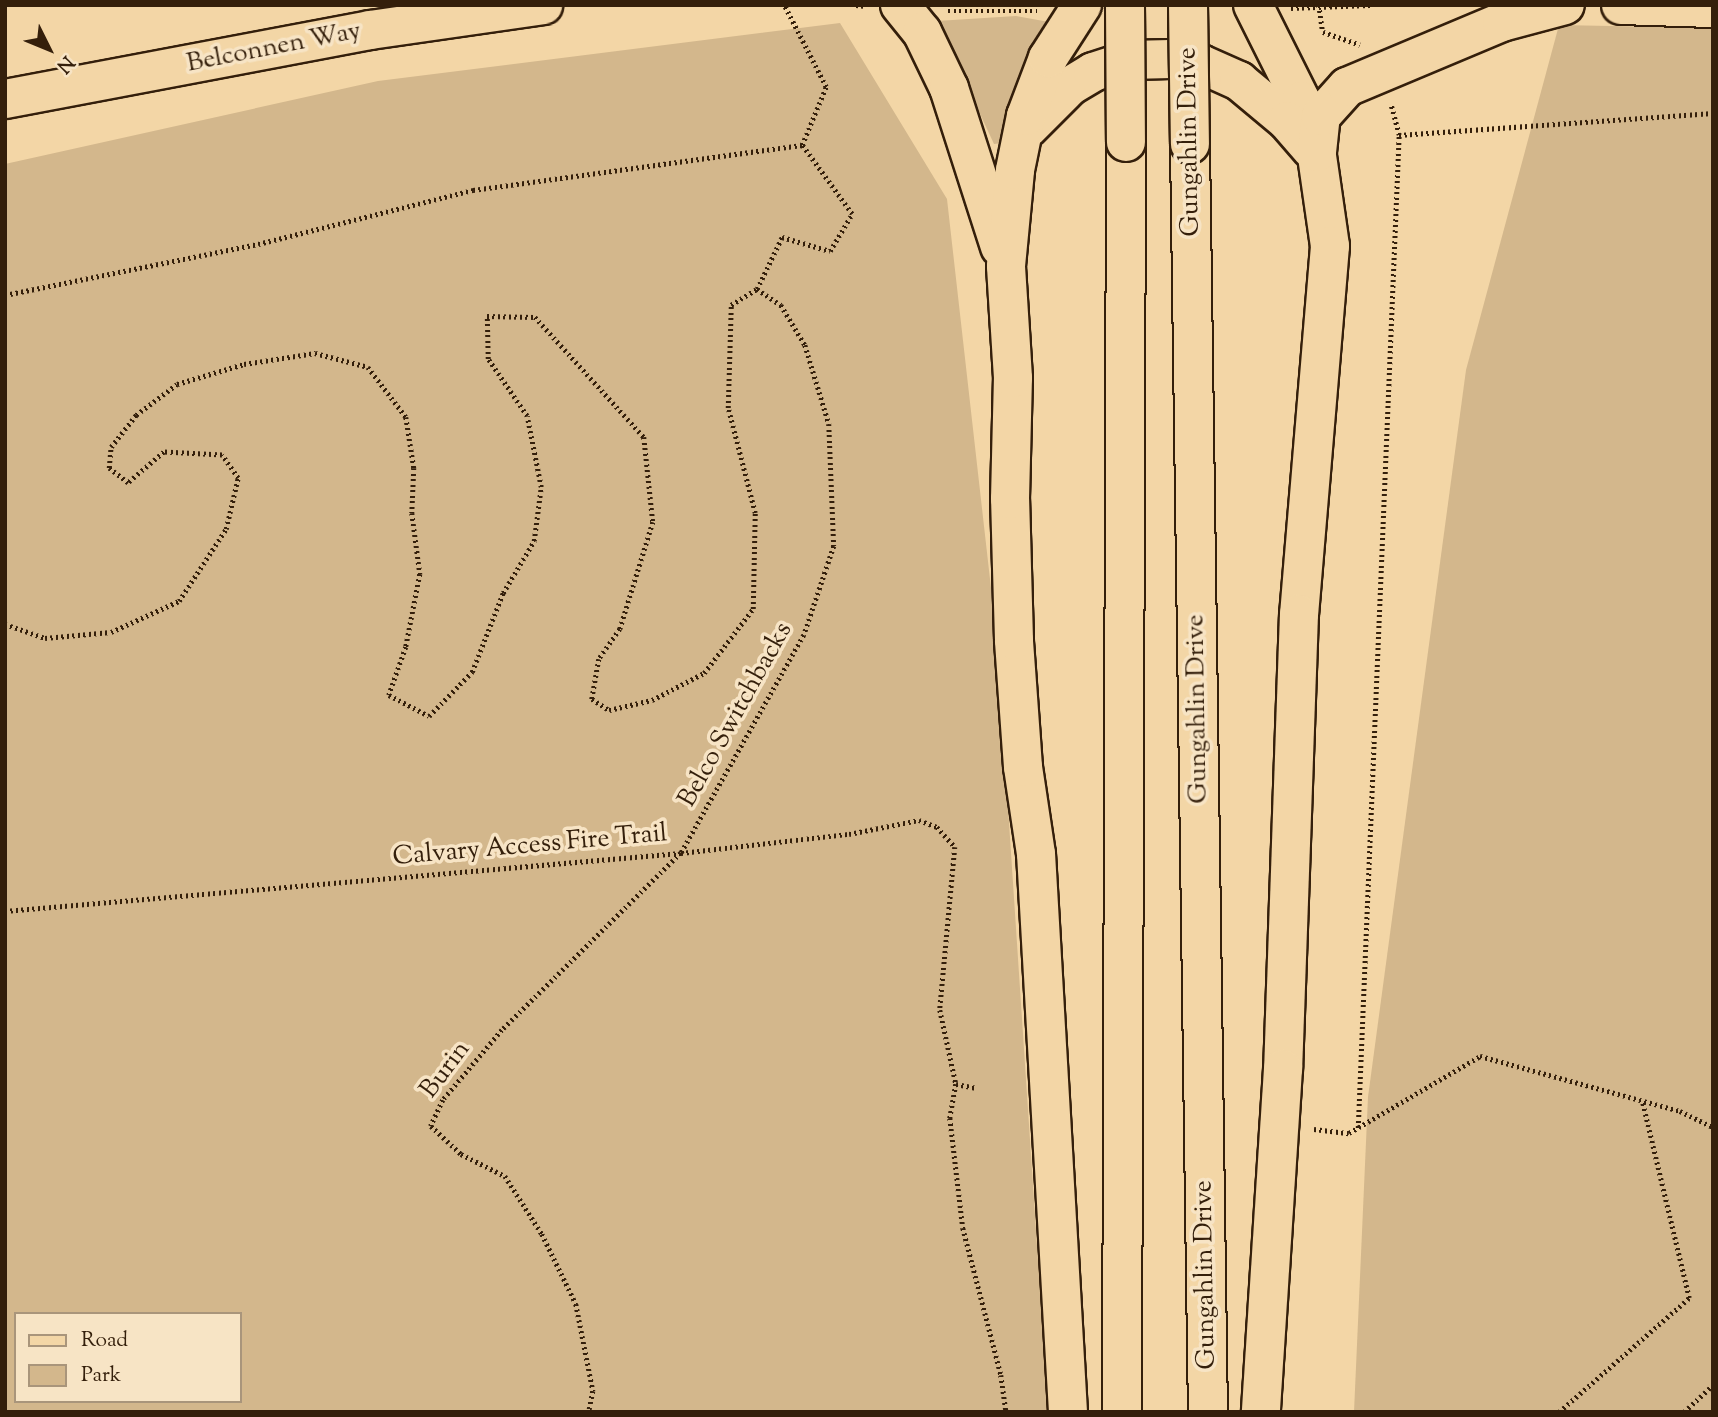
<!DOCTYPE html>
<html>
<head>
<meta charset="utf-8">
<style>
  body { margin:0 }
  #map { position:relative; width:1718px; height:1417px; overflow:hidden; background:#f3d6a6; font-family:"Sorts Mill Goudy",serif }
  div>[style] { position:absolute }
  .green>* { inset:0; background:#d3b78c }
  .path>* { height:4.5px; margin-top:-2.25px; transform-origin:0; background:repeating-linear-gradient(90deg,#341f0b 0 2px,transparent 0 5.5px) }
  .roads { filter:drop-shadow(2px 0 #341f0b) drop-shadow(-2px 0 #341f0b) drop-shadow(0 2px #341f0b) drop-shadow(0 -2px #341f0b) }
  .major>* { height:38px; margin:-19px; padding:0 19px; transform-origin:19px; border-radius:19px; background:#f3d6a6 }
  .highway>* { height:38px; margin:-19px; padding:0 19px; transform-origin:19px; border-radius:19px; background:#f3d6a6 }
  .bridges { filter:drop-shadow(2px 0 #341f0b) drop-shadow(-2px 0 #341f0b) drop-shadow(0 2px #341f0b) drop-shadow(0 -2px #341f0b) }
  .highway-bridge>* { height:38px; margin:-19px; padding:0 19px; transform-origin:19px; border-radius:19px; background:#f3d6a6 }
  span { translate:-50% -50%; white-space:nowrap; text-align:center; line-height:1.15; -webkit-text-stroke:7px #f7e4c5; paint-order:stroke }
  .street-label { font-size:26px; color:#341f0b }
  .frame { position:absolute; inset:0; border:7px solid #341f0b; pointer-events:none }
  .legend { position:absolute; left:14px; top:1312px; width:228px; height:91px; box-sizing:border-box; background:#f7e4c5; border:2px solid #a9957b; margin:0; padding:9px 12px; list-style:none; font-size:21px; color:#341f0b }
  .legend li { display:flex; align-items:center; gap:14px; height:35px }
  .legend b { width:35px; border:2px solid #a9957b }
  .north { position:absolute; left:14px; top:14px; width:70px; height:70px; -webkit-text-stroke:5px #f7e4c5; paint-order:stroke; rotate:133deg; font-size:19px; font-weight:700; line-height:28px; text-align:center; color:#341f0b }
  .north::after { content:''; display:block; margin:auto; width:24px; height:32px; background:#341f0b; clip-path:polygon(50% 0,100% 100%,50% 72%,0 100%) }
</style>
</head>
<body>
<div id="map">
  <div class="green">
    <i style="clip-path:polygon(1016px 16px,1049px 22px,1002px 143px,994px 144px,937px 21px)"></i>
    <i style="clip-path:polygon(evenodd,840px 23px,947px 199px,997px 641px,1048px 1412px,5px 1412px,5px 164px,378px 81px,840px 23px,16px 1314px,240px 1314px,240px 1401px,16px 1401px,16px 1314px)"></i>
    <i style="clip-path:polygon(1559px 25px,1713px 28px,1713px 1412px,1354px 1412px,1368px 1097px,1466px 370px)"></i>
  </div>
  <div class="path">
    <i style="left:856px;top:5px;width:10px;rotate:6deg"></i>
    <i style="left:1319px;top:5px;width:27px;rotate:82deg"></i>
    <i style="left:1323px;top:32px;width:39px;rotate:19deg"></i>
    <i style="left:1291px;top:8px;width:79px;rotate:-2.2deg"></i>
    <i style="left:948px;top:11px;width:89px"></i>
    <i style="left:1399px;top:135px;width:315px;rotate:-4deg"></i>
    <i style="left:757px;top:289px;width:58px;rotate:-64.3deg"></i>
    <i style="left:782px;top:237px;width:50px;rotate:16.3deg"></i>
    <i style="left:830px;top:251px;width:43px;rotate:-59.3deg"></i>
    <i style="left:852px;top:214px;width:85px;rotate:-125.9deg"></i>
    <i style="left:802px;top:145px;width:63px;rotate:-67.5deg"></i>
    <i style="left:826px;top:87px;width:92px;rotate:-117.1deg"></i>
    <i style="left:5px;top:295px;width:258px;rotate:-11.4deg"></i>
    <i style="left:258px;top:244px;width:222px;rotate:-14.1deg"></i>
    <i style="left:473px;top:190px;width:332px;rotate:-7.8deg"></i>
    <i style="left:5px;top:624px;width:42px;rotate:19.3deg"></i>
    <i style="left:45px;top:638px;width:66px;rotate:-5.2deg"></i>
    <i style="left:111px;top:632px;width:75px;rotate:-24.5deg"></i>
    <i style="left:179px;top:601px;width:86px;rotate:-56.9deg"></i>
    <i style="left:226px;top:529px;width:52px;rotate:-76.8deg"></i>
    <i style="left:238px;top:478px;width:28px;rotate:-125deg"></i>
    <i style="left:222px;top:455px;width:58px;rotate:-177deg"></i>
    <i style="left:164px;top:452px;width:48px;rotate:139.3deg"></i>
    <i style="left:128px;top:483px;width:24px;rotate:-142deg"></i>
    <i style="left:109px;top:468px;width:21px;rotate:-85deg"></i>
    <i style="left:111px;top:447px;width:41px;rotate:-52deg"></i>
    <i style="left:136px;top:415px;width:51px;rotate:-37.1deg"></i>
    <i style="left:177px;top:384px;width:70px;rotate:-16.6deg"></i>
    <i style="left:244px;top:364px;width:72px;rotate:-8.8deg"></i>
    <i style="left:315px;top:353px;width:55px;rotate:14.8deg"></i>
    <i style="left:368px;top:367px;width:63px;rotate:52.8deg"></i>
    <i style="left:406px;top:417px;width:52px;rotate:81.1deg"></i>
    <i style="left:414px;top:468px;width:45px;rotate:92.5deg"></i>
    <i style="left:412px;top:513px;width:62px;rotate:82.5deg"></i>
    <i style="left:420px;top:574px;width:74px;rotate:100.9deg"></i>
    <i style="left:406px;top:647px;width:51px;rotate:109.5deg"></i>
    <i style="left:389px;top:695px;width:45px;rotate:27.7deg"></i>
    <i style="left:429px;top:716px;width:62px;rotate:-45.7deg"></i>
    <i style="left:472px;top:672px;width:85px;rotate:-68.6deg"></i>
    <i style="left:503px;top:593px;width:61px;rotate:-59.2deg"></i>
    <i style="left:534px;top:541px;width:54px;rotate:-82.6deg"></i>
    <i style="left:541px;top:487px;width:72px;rotate:-101.2deg"></i>
    <i style="left:527px;top:416px;width:69px;rotate:-124.4deg"></i>
    <i style="left:488px;top:359px;width:43px;rotate:-91.3deg"></i>
    <i style="left:487px;top:316px;width:48px;rotate:1.2deg"></i>
    <i style="left:535px;top:317px;width:162px;rotate:47.8deg"></i>
    <i style="left:644px;top:437px;width:85px;rotate:84deg"></i>
    <i style="left:653px;top:522px;width:112px;rotate:107.1deg"></i>
    <i style="left:620px;top:629px;width:37px;rotate:125deg"></i>
    <i style="left:599px;top:659px;width:41px;rotate:99.9deg"></i>
    <i style="left:592px;top:699px;width:20px;rotate:33deg"></i>
    <i style="left:609px;top:710px;width:44px;rotate:-13.1deg"></i>
    <i style="left:652px;top:700px;width:59px;rotate:-27.4deg"></i>
    <i style="left:704px;top:673px;width:81px;rotate:-52.6deg"></i>
    <i style="left:753px;top:609px;width:96px;rotate:-88.8deg"></i>
    <i style="left:755px;top:513px;width:108px;rotate:-104.4deg"></i>
    <i style="left:728px;top:408px;width:103px;rotate:-88.3deg"></i>
    <i style="left:731px;top:305px;width:31px;rotate:-32deg"></i>
    <i style="left:757px;top:289px;width:29px;rotate:34deg"></i>
    <i style="left:781px;top:305px;width:47px;rotate:59deg"></i>
    <i style="left:805px;top:345px;width:83px;rotate:73.1deg"></i>
    <i style="left:829px;top:424px;width:122px;rotate:87.7deg"></i>
    <i style="left:834px;top:546px;width:94px;rotate:108.6deg"></i>
    <i style="left:804px;top:635px;width:250px;rotate:119.4deg"></i>
    <i style="left:681px;top:853px;width:252px;rotate:135.3deg"></i>
    <i style="left:502px;top:1030px;width:92px;rotate:130.1deg"></i>
    <i style="left:443px;top:1100px;width:29px;rotate:115deg"></i>
    <i style="left:431px;top:1126px;width:41px;rotate:43deg"></i>
    <i style="left:461px;top:1154px;width:49px;rotate:26.6deg"></i>
    <i style="left:505px;top:1176px;width:69px;rotate:57.5deg"></i>
    <i style="left:542px;top:1234px;width:78px;rotate:64.1deg"></i>
    <i style="left:576px;top:1304px;width:89px;rotate:78.9deg"></i>
    <i style="left:593px;top:1391px;width:21px;rotate:101deg"></i>
    <i style="left:5px;top:911px;width:678px;rotate:-4.9deg"></i>
    <i style="left:681px;top:853px;width:169px;rotate:-6.5deg"></i>
    <i style="left:849px;top:834px;width:71px;rotate:-11.3deg"></i>
    <i style="left:919px;top:820px;width:19px;rotate:21deg"></i>
    <i style="left:937px;top:827px;width:27px;rotate:48deg"></i>
    <i style="left:955px;top:847px;width:164px;rotate:95.3deg"></i>
    <i style="left:940px;top:1010px;width:76px;rotate:77.8deg"></i>
    <i style="left:956px;top:1084px;width:21px;rotate:11deg"></i>
    <i style="left:956px;top:1084px;width:35px;rotate:100deg"></i>
    <i style="left:950px;top:1118px;width:111px;rotate:83.3deg"></i>
    <i style="left:963px;top:1228px;width:152px;rotate:75.5deg"></i>
    <i style="left:1001px;top:1375px;width:37px;rotate:82deg"></i>
    <i style="left:1358px;top:1128px;width:994px;rotate:-87.64deg"></i>
    <i style="left:1399px;top:135px;width:31px;rotate:-105deg"></i>
    <i style="left:1314px;top:1129px;width:35px;rotate:7deg"></i>
    <i style="left:1349px;top:1133px;width:152px;rotate:-30.4deg"></i>
    <i style="left:1480px;top:1056px;width:207px;rotate:15.4deg"></i>
    <i style="left:1680px;top:1111px;width:37px;rotate:26deg"></i>
    <i style="left:1559px;top:1412px;width:173px;rotate:-41.2deg"></i>
    <i style="left:1689px;top:1298px;width:203px;rotate:-103.4deg"></i>
    <i style="left:1684px;top:1412px;width:40px;rotate:-43deg"></i>
  </div>
  <div class="roads">
    <div class="major">
      <i style="left:5px;top:99px;width:371px;rotate:-10.7deg"></i>
      <i style="left:370px;top:30px;width:175px;rotate:-8.2deg"></i>
    </div>
    <div class="highway">
      <i style="left:900px;top:5px;width:35px;rotate:51deg"></i>
      <i style="left:922px;top:32px;width:62px;rotate:64.3deg"></i>
      <i style="left:949px;top:88px;width:167px;rotate:72.2deg"></i>
      <i style="left:1253px;top:5px;width:107px;rotate:63.4deg"></i>
      <i style="left:1301px;top:101px;width:57px;rotate:73.8deg"></i>
      <i style="left:1317px;top:156px;width:91px;rotate:81.8deg"></i>
      <i style="left:1330px;top:246px;width:369px;rotate:94.8deg"></i>
      <i style="left:1299px;top:614px;width:455px;rotate:92deg"></i>
      <i style="left:1283px;top:1069px;width:344px;rotate:93.7deg"></i>
      <i style="left:1621px;top:5px;width:92px;rotate:1.9deg"></i>
      <i style="left:1028px;top:128px;width:59px;rotate:-45deg"></i>
      <i style="left:1070px;top:86px;width:27px;rotate:-31deg"></i>
      <i style="left:1093px;top:72px;width:38px;rotate:-18deg"></i>
      <i style="left:1129px;top:60px;width:42px;rotate:-1.4deg"></i>
      <i style="left:1171px;top:59px;width:30px;rotate:9deg"></i>
      <i style="left:1201px;top:64px;width:42px;rotate:24.1deg"></i>
      <i style="left:1239px;top:81px;width:62px;rotate:39.8deg"></i>
      <i style="left:1287px;top:121px;width:37px;rotate:49deg"></i>
      <i style="left:1190px;top:144px;width:1268px;rotate:89.19deg"></i>
      <i style="left:1317px;top:152px;width:36px;rotate:-84deg"></i>
      <i style="left:1321px;top:116px;width:39px;rotate:-48deg"></i>
      <i style="left:1347px;top:87px;width:168px;rotate:-22.8deg"></i>
      <i style="left:1502px;top:22px;width:65px;rotate:-15.1deg"></i>
      <i style="left:1068px;top:1412px;width:559px;rotate:-93.28deg"></i>
      <i style="left:1036px;top:854px;width:88px;rotate:-98.5deg"></i>
      <i style="left:1023px;top:767px;width:127px;rotate:-94.1deg"></i>
      <i style="left:1014px;top:640px;width:141px;rotate:-91.6deg"></i>
      <i style="left:1010px;top:499px;width:121px;rotate:-88.6deg"></i>
      <i style="left:1013px;top:378px;width:112px;rotate:-93.6deg"></i>
      <i style="left:1006px;top:266px;width:96px;rotate:-84.6deg"></i>
      <i style="left:1015px;top:170px;width:55px;rotate:-78.5deg"></i>
      <i style="left:1026px;top:116px;width:62px;rotate:-69.2deg"></i>
      <i style="left:1048px;top:58px;width:63px;rotate:-57.3deg"></i>
      <i style="left:1122px;top:1412px;width:1270px;rotate:-89.82deg"></i>
    </div>
  </div>
  <div class="bridges">
    <div class="highway-bridge">
      <i style="left:1125px;top:5px;width:137px;rotate:89.6deg"></i>
      <i style="left:1188px;top:5px;width:139px;rotate:89.2deg"></i>
    </div>
  </div>
  <div class="street-label">
    <span style="left:274px;top:48px;rotate:-11deg">Belconnen Way</span>
    <span style="left:1190px;top:142px;rotate:-91deg">Gungahlin Drive</span>
    <span style="left:1198px;top:709px;rotate:-91deg">Gungahlin Drive</span>
    <span style="left:736px;top:715px;rotate:-61deg">Belco Switchbacks</span>
    <span style="left:530px;top:846px;rotate:-5deg">Calvary Access Fire Trail</span>
    <span style="left:446px;top:1070px;rotate:-53deg">Burin</span>
    <span style="left:1206px;top:1275px;rotate:-91deg">Gungahlin Drive</span>
  </div>
  <div class="frame"></div>
  <ul class="legend">
  <li><b style="height:9px;background:#f3d6a6"></b>Road</li>
  <li><b style="height:19px;background:#d3b78c"></b>Park</li>
  </ul>
  <div class="north">N</div>
</div>
</body>
</html>
